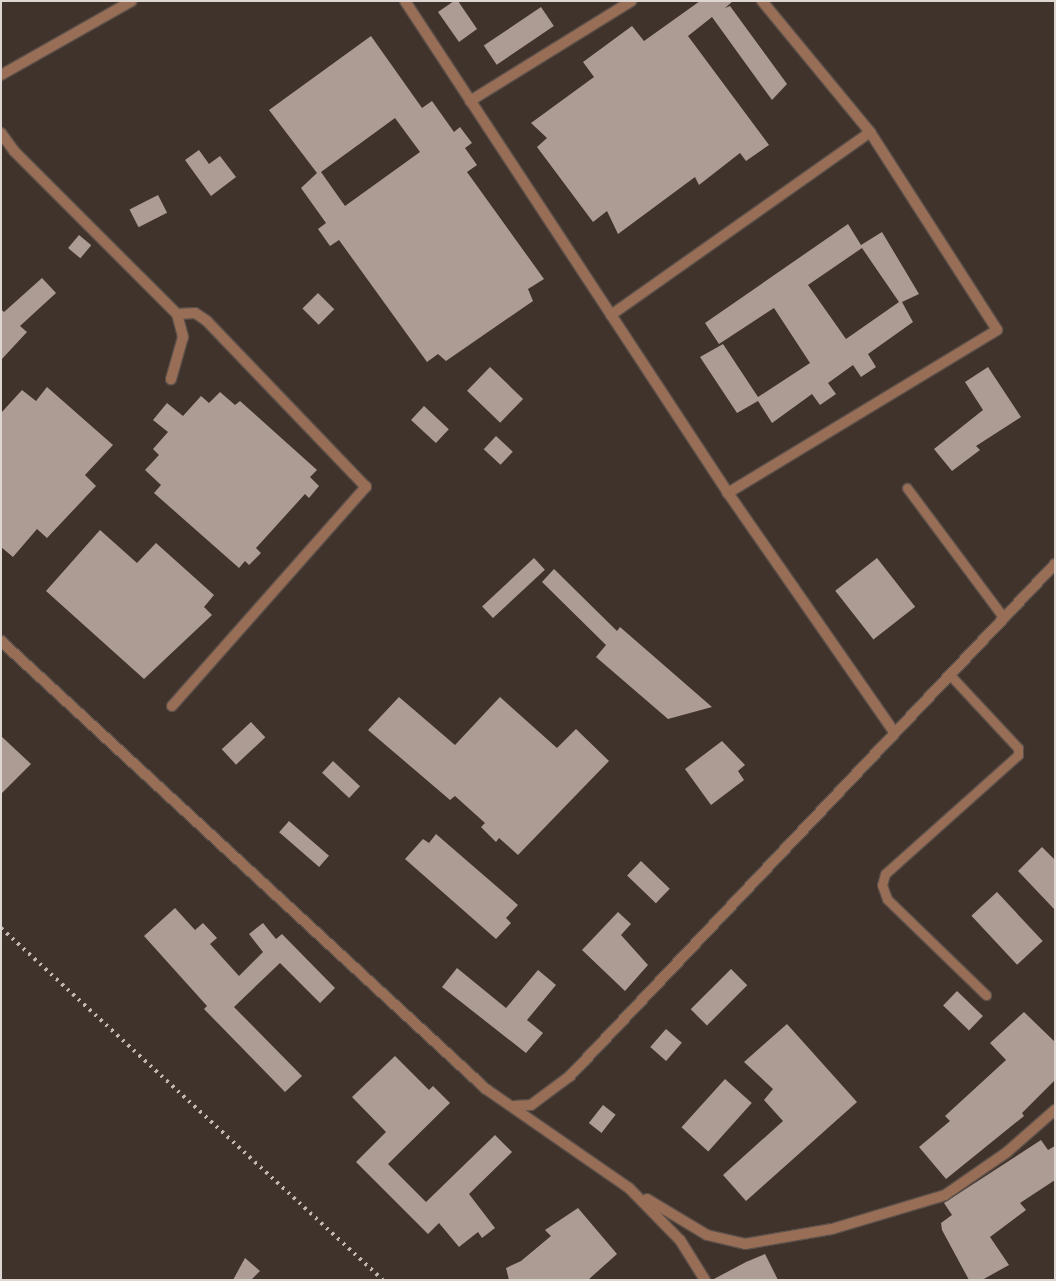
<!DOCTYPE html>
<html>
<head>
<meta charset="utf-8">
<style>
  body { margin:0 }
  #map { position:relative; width:1056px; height:1281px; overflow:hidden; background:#40332c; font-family:Commissioner,sans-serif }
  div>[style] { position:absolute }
  .building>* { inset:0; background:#ac9c94; transform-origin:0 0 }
  .roads { filter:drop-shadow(1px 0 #5c504a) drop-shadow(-1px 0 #5c504a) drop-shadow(0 1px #5c504a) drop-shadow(0 -1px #5c504a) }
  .service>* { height:9px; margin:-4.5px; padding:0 4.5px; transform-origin:4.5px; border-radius:4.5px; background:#986e56 }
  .minor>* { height:10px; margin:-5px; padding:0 5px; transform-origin:5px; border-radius:5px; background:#986e56 }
  .rail>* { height:4px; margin-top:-2px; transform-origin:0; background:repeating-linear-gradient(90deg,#c1b8b2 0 2.5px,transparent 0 7.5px) }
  span { translate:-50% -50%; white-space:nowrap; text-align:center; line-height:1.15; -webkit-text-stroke:5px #40332c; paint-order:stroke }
  .frame { position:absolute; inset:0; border:2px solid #ded6d1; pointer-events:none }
</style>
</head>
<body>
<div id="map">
  <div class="building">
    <i style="clip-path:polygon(454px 1px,458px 1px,477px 29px,459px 42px,438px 12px)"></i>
    <i style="clip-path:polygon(700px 1px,733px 1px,725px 8px,730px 6px,787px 84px,772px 100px,712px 17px,688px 36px,769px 145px,746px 161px,740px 153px,699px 185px,695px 177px,618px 234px,607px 211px,593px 222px,537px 147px,547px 138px,531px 123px,594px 77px,583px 62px,632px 26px,644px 41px)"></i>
    <i style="left:541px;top:7px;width:23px;height:69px;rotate:56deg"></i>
    <i style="clip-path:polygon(evenodd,371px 36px,422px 108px,432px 101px,454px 132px,460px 127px,472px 143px,465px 148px,477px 165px,467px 172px,544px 279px,528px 289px,533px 301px,446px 361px,438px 354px,427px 362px,339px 240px,330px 246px,318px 229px,326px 223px,301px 188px,317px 173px,269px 110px,371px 36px,395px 118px,420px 152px,345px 206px,321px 172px,395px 118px)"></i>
    <i style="clip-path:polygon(199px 150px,209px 164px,220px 156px,236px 177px,211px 196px,185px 160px)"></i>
    <i style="left:158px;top:195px;width:20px;height:32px;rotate:63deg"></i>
    <i style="clip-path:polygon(evenodd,848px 224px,861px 245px,882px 232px,919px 294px,902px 302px,913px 322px,868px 354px,876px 367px,861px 377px,853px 365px,828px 383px,836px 394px,820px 405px,812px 394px,772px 423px,758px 401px,737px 413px,700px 357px,723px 344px,758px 397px,810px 363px,774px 308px,719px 344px,705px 323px,848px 224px,862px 248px,899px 302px,846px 339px,808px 285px,862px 248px)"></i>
    <i style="left:79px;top:235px;width:16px;height:17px;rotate:40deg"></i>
    <i style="clip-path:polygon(42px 278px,56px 293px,20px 326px,27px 332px,1px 360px,1px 309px,4px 312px)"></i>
    <i style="left:318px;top:293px;width:23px;height:22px;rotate:45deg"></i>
    <i style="left:490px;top:367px;width:46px;height:33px;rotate:44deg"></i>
    <i style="clip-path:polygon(988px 367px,1021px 417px,976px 446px,980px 450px,952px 471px,934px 449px,983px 410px,965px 382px)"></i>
    <i style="clip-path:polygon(47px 387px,113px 445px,85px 475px,96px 486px,47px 538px,37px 529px,13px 557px,1px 547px,1px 413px,22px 390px,36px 401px)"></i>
    <i style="clip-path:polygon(220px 392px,235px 405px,240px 401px,317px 470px,310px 477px,319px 486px,309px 498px,305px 494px,256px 548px,261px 553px,249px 565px,245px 561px,239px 568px,154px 493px,161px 485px,145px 470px,159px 455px,153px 449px,168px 432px,153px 420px,167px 403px,183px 416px,201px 396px,209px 403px)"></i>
    <i style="left:424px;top:406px;width:34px;height:19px;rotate:43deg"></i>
    <i style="left:496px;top:436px;width:23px;height:18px;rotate:43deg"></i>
    <i style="clip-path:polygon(100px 530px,137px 563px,156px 543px,214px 595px,204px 607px,212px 615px,144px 679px,46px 591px)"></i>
    <i style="left:534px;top:558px;width:16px;height:71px;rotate:47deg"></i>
    <i style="left:877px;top:558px;width:62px;height:53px;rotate:52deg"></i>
    <i style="clip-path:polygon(554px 569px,617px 631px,620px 627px,712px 707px,668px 719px,596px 657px,606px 645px,542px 582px)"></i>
    <i style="clip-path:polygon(399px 697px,455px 745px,500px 697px,557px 748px,576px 729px,609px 761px,518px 855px,499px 838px,496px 842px,481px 827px,485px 823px,455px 796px,450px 800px,368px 730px)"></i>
    <i style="left:251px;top:722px;width:21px;height:40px;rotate:47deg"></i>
    <i style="clip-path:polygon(1px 736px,31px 764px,1px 794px)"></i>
    <i style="clip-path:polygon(722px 741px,745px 765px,738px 771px,744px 780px,711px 805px,685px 769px)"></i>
    <i style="left:333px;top:761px;width:37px;height:16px;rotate:43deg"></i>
    <i style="left:289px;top:821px;width:53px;height:15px;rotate:41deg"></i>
    <i style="clip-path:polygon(436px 834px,518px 905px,506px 918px,511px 923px,496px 939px,405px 859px,423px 839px,429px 843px)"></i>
    <i style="clip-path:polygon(1042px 847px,1055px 860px,1055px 910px,1018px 871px)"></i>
    <i style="left:641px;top:861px;width:40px;height:20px;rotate:44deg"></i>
    <i style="left:997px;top:892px;width:67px;height:35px;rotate:47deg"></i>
    <i style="clip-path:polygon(175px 908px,195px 930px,203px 923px,217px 938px,210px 944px,239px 976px,263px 952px,249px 934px,263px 923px,276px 939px,282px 934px,335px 988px,320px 1003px,280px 963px,234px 1007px,302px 1076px,285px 1092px,204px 1009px,207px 1006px,144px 936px)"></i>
    <i style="clip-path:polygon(618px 912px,631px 924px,621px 935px,648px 965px,625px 991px,582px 950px)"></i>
    <i style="clip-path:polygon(457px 968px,506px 1008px,538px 970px,556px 985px,527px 1020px,543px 1033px,526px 1053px,442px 987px)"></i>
    <i style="left:731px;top:969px;width:23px;height:57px;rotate:45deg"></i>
    <i style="left:957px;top:991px;width:36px;height:20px;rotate:44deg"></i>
    <i style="clip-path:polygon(1024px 1012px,1055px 1042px,1055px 1080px,1022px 1113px,1024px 1116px,946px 1179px,919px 1147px,950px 1121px,945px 1116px,1006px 1060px,990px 1043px)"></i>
    <i style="clip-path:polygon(787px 1024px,857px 1102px,746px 1201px,723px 1175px,783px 1121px,764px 1100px,773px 1089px,744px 1062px)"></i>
    <i style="left:666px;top:1029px;width:21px;height:24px;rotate:41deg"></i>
    <i style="clip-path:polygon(395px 1056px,429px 1090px,433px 1086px,450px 1103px,388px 1164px,426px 1202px,495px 1135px,512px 1152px,469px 1194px,495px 1228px,482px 1238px,478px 1232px,459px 1247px,439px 1223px,428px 1234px,356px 1162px,386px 1132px,352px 1097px)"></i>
    <i style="left:725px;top:1079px;width:36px;height:65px;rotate:42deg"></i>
    <i style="left:603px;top:1105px;width:16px;height:23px;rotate:38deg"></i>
    <i style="clip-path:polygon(1041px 1140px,1048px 1150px,1055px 1146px,1055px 1180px,1020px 1203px,1026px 1210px,990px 1237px,1009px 1265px,982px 1280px,969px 1280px,942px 1230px,941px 1223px,952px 1215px,944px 1203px)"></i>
    <i style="clip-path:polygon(578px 1208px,617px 1254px,588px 1280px,509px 1280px,506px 1268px,521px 1261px,551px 1236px,545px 1230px)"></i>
    <i style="clip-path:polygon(765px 1254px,778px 1280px,712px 1280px,746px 1262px)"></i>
    <i style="clip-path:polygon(245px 1258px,260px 1271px,251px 1280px,233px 1280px)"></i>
  </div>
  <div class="roads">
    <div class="service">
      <i style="left:907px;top:488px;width:162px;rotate:53.3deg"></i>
      <i style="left:950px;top:675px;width:100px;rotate:47deg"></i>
      <i style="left:1018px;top:748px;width:7px;rotate:90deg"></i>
      <i style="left:1018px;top:755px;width:178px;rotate:138.2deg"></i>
      <i style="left:885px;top:874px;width:11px;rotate:105deg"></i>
      <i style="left:882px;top:885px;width:15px;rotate:70deg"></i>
      <i style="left:887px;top:899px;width:138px;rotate:44.1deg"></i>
    </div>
    <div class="minor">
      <i style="left:405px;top:1px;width:589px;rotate:56.71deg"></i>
      <i style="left:728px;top:493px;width:292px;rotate:55.2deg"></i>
      <i style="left:762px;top:1px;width:170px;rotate:50.5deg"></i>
      <i style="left:1px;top:75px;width:150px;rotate:-29.5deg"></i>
      <i style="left:470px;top:101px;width:190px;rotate:-31.8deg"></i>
      <i style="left:1px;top:133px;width:22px;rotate:54deg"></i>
      <i style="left:14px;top:151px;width:231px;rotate:45deg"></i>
      <i style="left:177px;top:314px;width:24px;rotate:75deg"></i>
      <i style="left:183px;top:337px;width:44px;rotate:105.9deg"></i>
      <i style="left:611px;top:315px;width:317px;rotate:-35.2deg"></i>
      <i style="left:870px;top:132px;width:235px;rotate:57.3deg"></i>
      <i style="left:997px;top:330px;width:315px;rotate:148.8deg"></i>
      <i style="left:1px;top:641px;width:660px;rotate:42.73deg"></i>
      <i style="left:486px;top:1089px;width:174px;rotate:34.7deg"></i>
      <i style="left:629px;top:1188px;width:73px;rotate:45.6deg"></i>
      <i style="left:680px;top:1240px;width:47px;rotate:58deg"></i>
      <i style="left:172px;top:706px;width:293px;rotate:-48.5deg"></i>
      <i style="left:366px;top:487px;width:230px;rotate:-133.8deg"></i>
      <i style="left:207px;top:321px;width:14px;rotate:-146deg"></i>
      <i style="left:195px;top:313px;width:18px;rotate:177deg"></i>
      <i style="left:514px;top:1106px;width:17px;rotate:-3deg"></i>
      <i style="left:531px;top:1105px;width:49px;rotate:-36.6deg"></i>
      <i style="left:570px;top:1076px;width:705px;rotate:-46.55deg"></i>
      <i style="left:647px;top:1199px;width:70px;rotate:31deg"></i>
      <i style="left:707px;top:1235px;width:39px;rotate:13deg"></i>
      <i style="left:745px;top:1244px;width:88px;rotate:-9.8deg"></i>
      <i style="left:832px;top:1229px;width:118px;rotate:-16.7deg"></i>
      <i style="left:945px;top:1195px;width:75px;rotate:-34.7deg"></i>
      <i style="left:1007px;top:1152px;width:64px;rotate:-41.2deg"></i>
    </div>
  </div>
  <div class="rail">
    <i style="left:1px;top:928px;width:519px;rotate:42.66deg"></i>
  </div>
  <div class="frame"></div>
</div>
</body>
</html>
